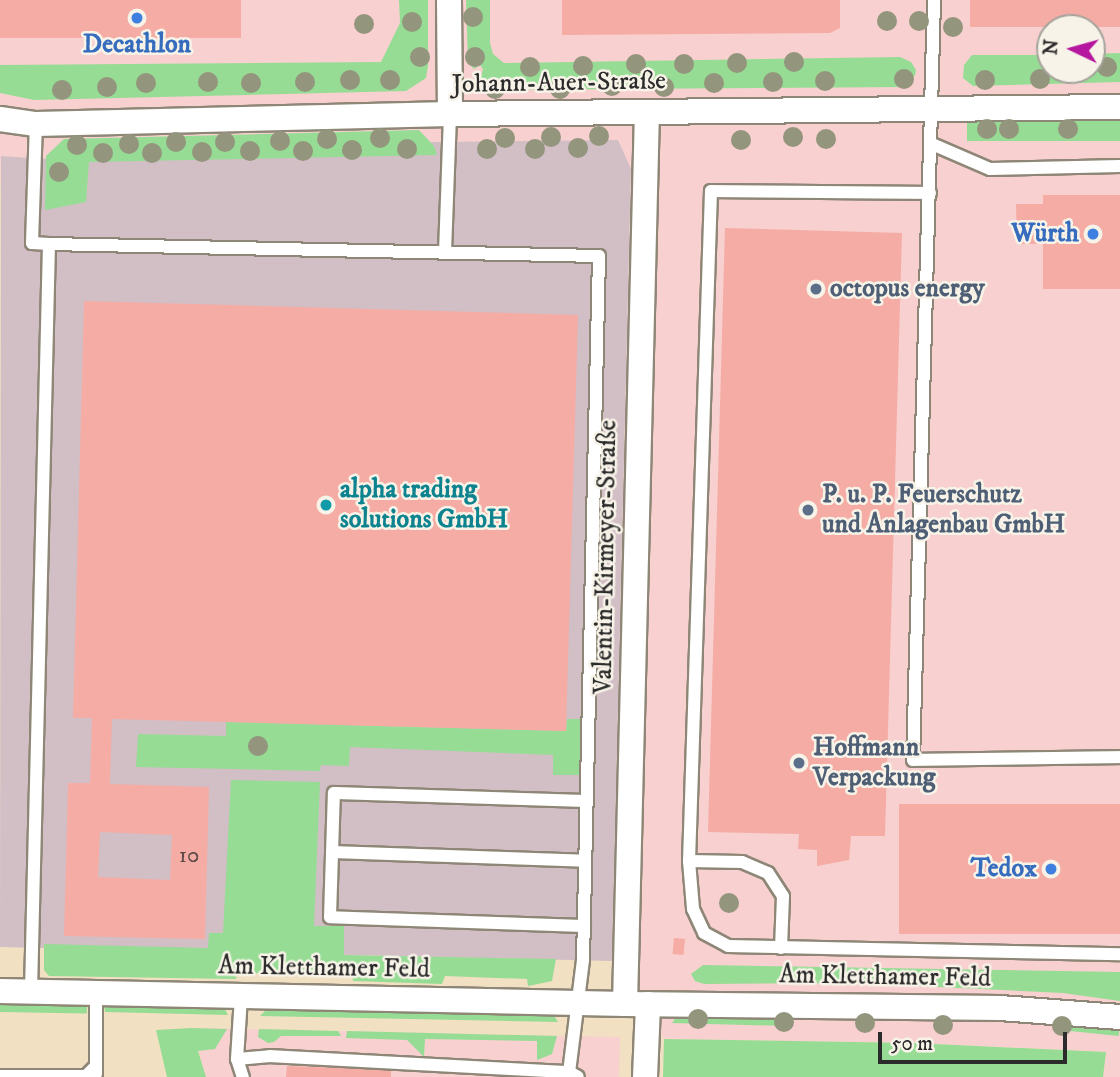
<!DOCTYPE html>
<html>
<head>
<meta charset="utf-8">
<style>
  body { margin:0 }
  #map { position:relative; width:1120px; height:1077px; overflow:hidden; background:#f1e0c2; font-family:"IM FELL DW Pica",serif }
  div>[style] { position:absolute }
  .built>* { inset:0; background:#f7d0cf }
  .industrial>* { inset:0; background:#d2bec5 }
  .green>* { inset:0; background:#97dc94; transform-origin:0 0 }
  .building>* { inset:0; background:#f5aca4; transform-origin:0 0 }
  .roads { filter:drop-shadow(2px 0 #8e8676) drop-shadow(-2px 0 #8e8676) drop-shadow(0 2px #8e8676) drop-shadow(0 -2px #8e8676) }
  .lane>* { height:12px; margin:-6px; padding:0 6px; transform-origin:6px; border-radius:6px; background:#fff }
  .street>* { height:24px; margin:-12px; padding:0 12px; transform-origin:12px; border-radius:12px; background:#fff }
  .trees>* { width:20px; height:20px; margin:-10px; border-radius:50%; background:#93957d }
  .dots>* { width:19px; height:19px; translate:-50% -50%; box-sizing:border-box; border:4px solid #f7f3e8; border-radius:50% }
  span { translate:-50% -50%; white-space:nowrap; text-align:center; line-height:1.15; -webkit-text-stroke:5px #f7f3e8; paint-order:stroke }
  .number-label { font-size:23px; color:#5e4b49 }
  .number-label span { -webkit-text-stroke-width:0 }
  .shop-label { font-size:26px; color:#366cbe; font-weight:700 }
  .right { translate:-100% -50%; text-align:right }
  .street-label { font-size:26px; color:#2b2b2b }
  .service-label { font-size:26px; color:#4e5e75; font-weight:700 }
  .left { translate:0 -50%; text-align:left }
  .culture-label { font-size:26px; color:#0d838f; font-weight:700 }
  .north { position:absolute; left:1036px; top:14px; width:70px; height:70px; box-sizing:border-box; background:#f7f3e8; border:2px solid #a5a39c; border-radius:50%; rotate:275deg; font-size:19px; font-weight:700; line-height:28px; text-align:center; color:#2b2b2b }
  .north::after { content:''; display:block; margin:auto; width:24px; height:32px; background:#b5179e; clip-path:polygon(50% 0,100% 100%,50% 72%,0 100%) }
  .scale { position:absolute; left:878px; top:1032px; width:189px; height:32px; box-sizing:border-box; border:4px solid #2b2b2b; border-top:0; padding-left:9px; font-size:21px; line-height:24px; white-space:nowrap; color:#2b2b2b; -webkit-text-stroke:5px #f7f3e8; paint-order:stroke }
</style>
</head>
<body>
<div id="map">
  <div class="built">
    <i style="clip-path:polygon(evenodd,0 0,1120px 0,1120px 1077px,1103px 1077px,1106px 1052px,914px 1043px,664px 1039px,612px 961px,631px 169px,67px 146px,46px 159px,1px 156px,0 194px,0 0,1050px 28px,1092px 28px,1092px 70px,1050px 70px,1050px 28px)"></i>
    <i style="clip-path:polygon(192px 1028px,620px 1037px,619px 1077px,206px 1077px)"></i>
  </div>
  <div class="industrial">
    <i style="clip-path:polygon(618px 140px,631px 169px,612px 961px,0 947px,1px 156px,46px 159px,66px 146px)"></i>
  </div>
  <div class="green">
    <i style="clip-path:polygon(399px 0,428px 0,428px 66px,426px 78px,406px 91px,34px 100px,0 93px,0 65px,381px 62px,400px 23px)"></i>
    <i style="clip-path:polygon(466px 0,490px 0,490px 43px,493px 54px,504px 63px,900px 57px,911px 62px,916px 70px,915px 75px,906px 87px,490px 90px,480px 81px,483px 69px,480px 65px,474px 69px,468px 62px)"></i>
    <i style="clip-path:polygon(1120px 53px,1120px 82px,973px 86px,963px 78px,964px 65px,972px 55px,1050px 55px,1050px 70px,1092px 70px,1092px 54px)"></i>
    <i style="left:967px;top:119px;width:153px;height:22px"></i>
    <i style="clip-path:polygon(419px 130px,434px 146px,437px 155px,89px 162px,86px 202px,45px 210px,46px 156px,64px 139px)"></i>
    <i style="clip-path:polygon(567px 719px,580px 719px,580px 775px,553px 775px,553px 755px,350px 747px,349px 766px,321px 765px,320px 771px,136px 767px,138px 734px,226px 736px,226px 722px,566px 731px)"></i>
    <i style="clip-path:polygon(231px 780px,320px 782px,314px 926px,344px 926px,344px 955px,556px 959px,552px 981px,528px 986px,527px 979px,445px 976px,442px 984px,353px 981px,352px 975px,237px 973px,236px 979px,49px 976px,44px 970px,44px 944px,208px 948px,209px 933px,223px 933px)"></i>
    <i style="clip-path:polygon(703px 965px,1120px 972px,1120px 1001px,1063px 993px,852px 983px,704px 984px,695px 981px,691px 974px)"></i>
    <i style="left:0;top:1003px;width:87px;height:9px;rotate:1deg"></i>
    <i style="clip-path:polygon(104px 1004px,223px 1006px,228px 1015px,105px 1012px)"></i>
    <i style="clip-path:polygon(269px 1007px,553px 1014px,558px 1022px,260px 1016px)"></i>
    <i style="clip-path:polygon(690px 1015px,788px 1016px,787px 1026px,672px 1023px,676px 1017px)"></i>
    <i style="left:1071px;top:1022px;width:49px;height:9px;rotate:6deg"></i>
    <i style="clip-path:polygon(192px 1028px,227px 1029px,215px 1049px,198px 1051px,206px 1077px,167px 1077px,156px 1030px)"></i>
    <i style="clip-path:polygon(259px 1029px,338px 1031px,341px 1036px,281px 1036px,274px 1042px,268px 1043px,258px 1037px)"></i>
    <i style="clip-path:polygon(347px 1031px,557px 1036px,552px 1054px,537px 1060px,537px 1041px,425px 1039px,424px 1057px,407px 1040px,346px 1038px)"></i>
    <i style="clip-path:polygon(664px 1039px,914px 1043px,1106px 1052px,1103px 1077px,663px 1077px)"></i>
  </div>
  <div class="building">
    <i style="left:0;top:0;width:241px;height:38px"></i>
    <i style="clip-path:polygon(562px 0,840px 0,840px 28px,830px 33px,562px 35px)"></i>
    <i style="left:970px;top:0;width:150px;height:27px"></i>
    <i style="clip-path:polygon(1043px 195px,1120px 195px,1120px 289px,1043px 289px,1043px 244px,1017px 244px,1016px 204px,1043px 204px)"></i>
    <i style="clip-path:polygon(725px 228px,902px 233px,885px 836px,851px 836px,849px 860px,817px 866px,817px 850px,798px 849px,799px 834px,708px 832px)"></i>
    <i style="clip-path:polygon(evenodd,84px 301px,578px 315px,566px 731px,112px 719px,110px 784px,209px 787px,205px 939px,64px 936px,68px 783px,90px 783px,92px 718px,73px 718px,84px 301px,100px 832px,172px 835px,170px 880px,98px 877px,100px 832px)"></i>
    <i style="left:1120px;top:804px;width:130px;height:221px;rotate:90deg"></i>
    <i style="left:674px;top:938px;width:11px;height:16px;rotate:5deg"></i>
    <i style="clip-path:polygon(287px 1066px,391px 1070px,391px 1077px,286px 1077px)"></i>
  </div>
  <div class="roads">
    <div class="lane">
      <i style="left:934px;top:0;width:760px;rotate:91.58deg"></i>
      <i style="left:913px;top:760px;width:207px;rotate:-0.8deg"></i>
      <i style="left:932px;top:144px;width:63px;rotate:23.3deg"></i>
      <i style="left:990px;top:169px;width:130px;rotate:-1.3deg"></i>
      <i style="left:930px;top:193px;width:219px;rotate:-179.5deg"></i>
      <i style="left:711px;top:191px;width:670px;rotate:91.88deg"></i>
      <i style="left:689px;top:861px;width:48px;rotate:85.2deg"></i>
      <i style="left:693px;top:909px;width:26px;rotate:65deg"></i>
      <i style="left:704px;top:933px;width:27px;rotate:28deg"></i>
      <i style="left:728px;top:946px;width:392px;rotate:1.2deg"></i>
      <i style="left:49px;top:244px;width:550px;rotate:1.25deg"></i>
      <i style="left:599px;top:256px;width:704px;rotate:91.3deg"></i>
      <i style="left:583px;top:960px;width:113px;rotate:97.1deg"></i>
      <i style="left:569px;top:1072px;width:10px;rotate:29deg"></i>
      <i style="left:445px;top:252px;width:138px;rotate:-87.9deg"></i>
      <i style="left:332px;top:852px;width:253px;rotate:2deg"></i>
      <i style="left:689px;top:861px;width:53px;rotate:1.1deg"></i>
      <i style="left:742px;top:862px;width:28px;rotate:23deg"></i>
      <i style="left:768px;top:873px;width:27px;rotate:57deg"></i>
      <i style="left:783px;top:896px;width:52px;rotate:92.2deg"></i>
      <i style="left:584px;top:926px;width:254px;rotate:-178deg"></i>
      <i style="left:330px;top:917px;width:124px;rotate:-88.2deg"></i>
      <i style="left:334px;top:793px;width:253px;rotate:1.8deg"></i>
      <i style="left:31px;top:991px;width:747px;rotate:-88.62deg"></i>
      <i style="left:49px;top:244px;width:17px;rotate:-177deg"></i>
      <i style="left:32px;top:243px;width:119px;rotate:-88.1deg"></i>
      <i style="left:241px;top:997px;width:62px;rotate:93.7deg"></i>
      <i style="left:237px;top:1059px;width:19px;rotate:72deg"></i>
      <i style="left:237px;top:1059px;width:33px;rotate:-5deg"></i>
      <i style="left:270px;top:1056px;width:299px;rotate:3.1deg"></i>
      <i style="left:96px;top:1074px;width:80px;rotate:-90deg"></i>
      <i style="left:0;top:1076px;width:86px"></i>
      <i style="left:86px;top:1076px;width:14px;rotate:-45deg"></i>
    </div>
    <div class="street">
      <i style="left:449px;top:0;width:114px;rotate:89.5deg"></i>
      <i style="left:0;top:119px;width:36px;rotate:8deg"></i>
      <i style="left:36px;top:124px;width:414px;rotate:-1.4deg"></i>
      <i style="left:450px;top:114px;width:670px;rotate:-0.6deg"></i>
      <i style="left:0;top:991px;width:625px;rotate:1.19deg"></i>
      <i style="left:625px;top:1004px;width:375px;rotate:0.6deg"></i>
      <i style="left:1000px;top:1008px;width:120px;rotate:4.3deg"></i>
      <i style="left:625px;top:1004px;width:892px;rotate:-88.59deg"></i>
      <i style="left:645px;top:1077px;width:73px;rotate:-87.6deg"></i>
    </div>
  </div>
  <div class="trees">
    <i style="left:473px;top:17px"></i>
    <i style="left:887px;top:21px"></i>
    <i style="left:919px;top:21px"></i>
    <i style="left:412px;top:22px"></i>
    <i style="left:364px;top:24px"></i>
    <i style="left:953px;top:27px"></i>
    <i style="left:420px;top:57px"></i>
    <i style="left:475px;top:57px"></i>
    <i style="left:794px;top:62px"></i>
    <i style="left:737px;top:63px"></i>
    <i style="left:636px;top:64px"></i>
    <i style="left:684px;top:64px"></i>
    <i style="left:583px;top:66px"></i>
    <i style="left:530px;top:67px"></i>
    <i style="left:1107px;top:67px"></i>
    <i style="left:904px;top:79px"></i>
    <i style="left:1040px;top:79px"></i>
    <i style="left:350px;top:80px"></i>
    <i style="left:390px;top:80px"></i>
    <i style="left:985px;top:80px"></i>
    <i style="left:825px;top:81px"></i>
    <i style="left:208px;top:82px"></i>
    <i style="left:305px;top:82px"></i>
    <i style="left:773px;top:82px"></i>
    <i style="left:146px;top:83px"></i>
    <i style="left:251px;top:83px"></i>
    <i style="left:714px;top:83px"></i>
    <i style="left:612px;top:86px"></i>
    <i style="left:107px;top:87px"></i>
    <i style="left:664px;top:87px"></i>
    <i style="left:495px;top:89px"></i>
    <i style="left:560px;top:89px"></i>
    <i style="left:62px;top:90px"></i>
    <i style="left:987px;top:129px"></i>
    <i style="left:1009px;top:129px"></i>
    <i style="left:1068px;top:129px"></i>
    <i style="left:599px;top:136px"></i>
    <i style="left:551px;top:137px"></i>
    <i style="left:793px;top:137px"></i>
    <i style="left:380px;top:138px"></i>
    <i style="left:505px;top:138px"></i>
    <i style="left:327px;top:139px"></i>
    <i style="left:826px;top:139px"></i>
    <i style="left:741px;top:140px"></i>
    <i style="left:280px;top:141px"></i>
    <i style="left:176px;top:142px"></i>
    <i style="left:225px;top:142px"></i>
    <i style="left:129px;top:144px"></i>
    <i style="left:77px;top:145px"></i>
    <i style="left:578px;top:148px"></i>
    <i style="left:407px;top:149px"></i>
    <i style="left:487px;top:149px"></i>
    <i style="left:535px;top:149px"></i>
    <i style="left:352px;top:150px"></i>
    <i style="left:250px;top:151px"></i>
    <i style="left:303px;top:151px"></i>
    <i style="left:202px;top:152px"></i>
    <i style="left:103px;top:153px"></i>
    <i style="left:152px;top:153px"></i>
    <i style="left:59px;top:172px"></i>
    <i style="left:258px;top:746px"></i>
    <i style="left:729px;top:903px"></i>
    <i style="left:698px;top:1019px"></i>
    <i style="left:784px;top:1022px"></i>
    <i style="left:865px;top:1023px"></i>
    <i style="left:943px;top:1025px"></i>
    <i style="left:1062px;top:1026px"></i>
  </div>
  <div class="dots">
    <i style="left:137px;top:18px;background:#3f7fe0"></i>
    <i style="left:1093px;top:234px;background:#3f7fe0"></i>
    <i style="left:816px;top:289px;background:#5c6f8a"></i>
    <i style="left:326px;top:505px;background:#0f9aa8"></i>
    <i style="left:808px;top:510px;background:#5c6f8a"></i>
    <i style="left:799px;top:763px;background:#5c6f8a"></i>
    <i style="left:1051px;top:869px;background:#3f7fe0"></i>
  </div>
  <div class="number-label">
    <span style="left:189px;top:856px">10</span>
  </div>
  <div class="shop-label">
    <span style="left:137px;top:45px">Decathlon</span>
    <span class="right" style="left:1079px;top:234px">Würth</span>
    <span class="right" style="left:1037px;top:869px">Tedox</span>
  </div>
  <div class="street-label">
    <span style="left:559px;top:83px;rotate:-1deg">Johann-Auer-Straße</span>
    <span style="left:606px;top:557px;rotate:-89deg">Valentin-Kirmeyer-Straße</span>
    <span style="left:324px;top:968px;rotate:1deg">Am Kletthamer Feld</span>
    <span style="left:885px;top:977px;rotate:1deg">Am Kletthamer Feld</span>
  </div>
  <div class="service-label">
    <span class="left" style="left:830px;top:289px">octopus energy</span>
    <span class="left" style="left:822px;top:510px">P. u. P. Feuerschutz<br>und Anlagenbau GmbH</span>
    <span class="left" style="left:813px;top:763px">Hoffmann<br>Verpackung</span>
  </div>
  <div class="culture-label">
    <span class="left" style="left:340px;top:505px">alpha trading<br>solutions GmbH</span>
  </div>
  <div class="north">N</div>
  <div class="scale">50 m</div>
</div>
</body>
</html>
